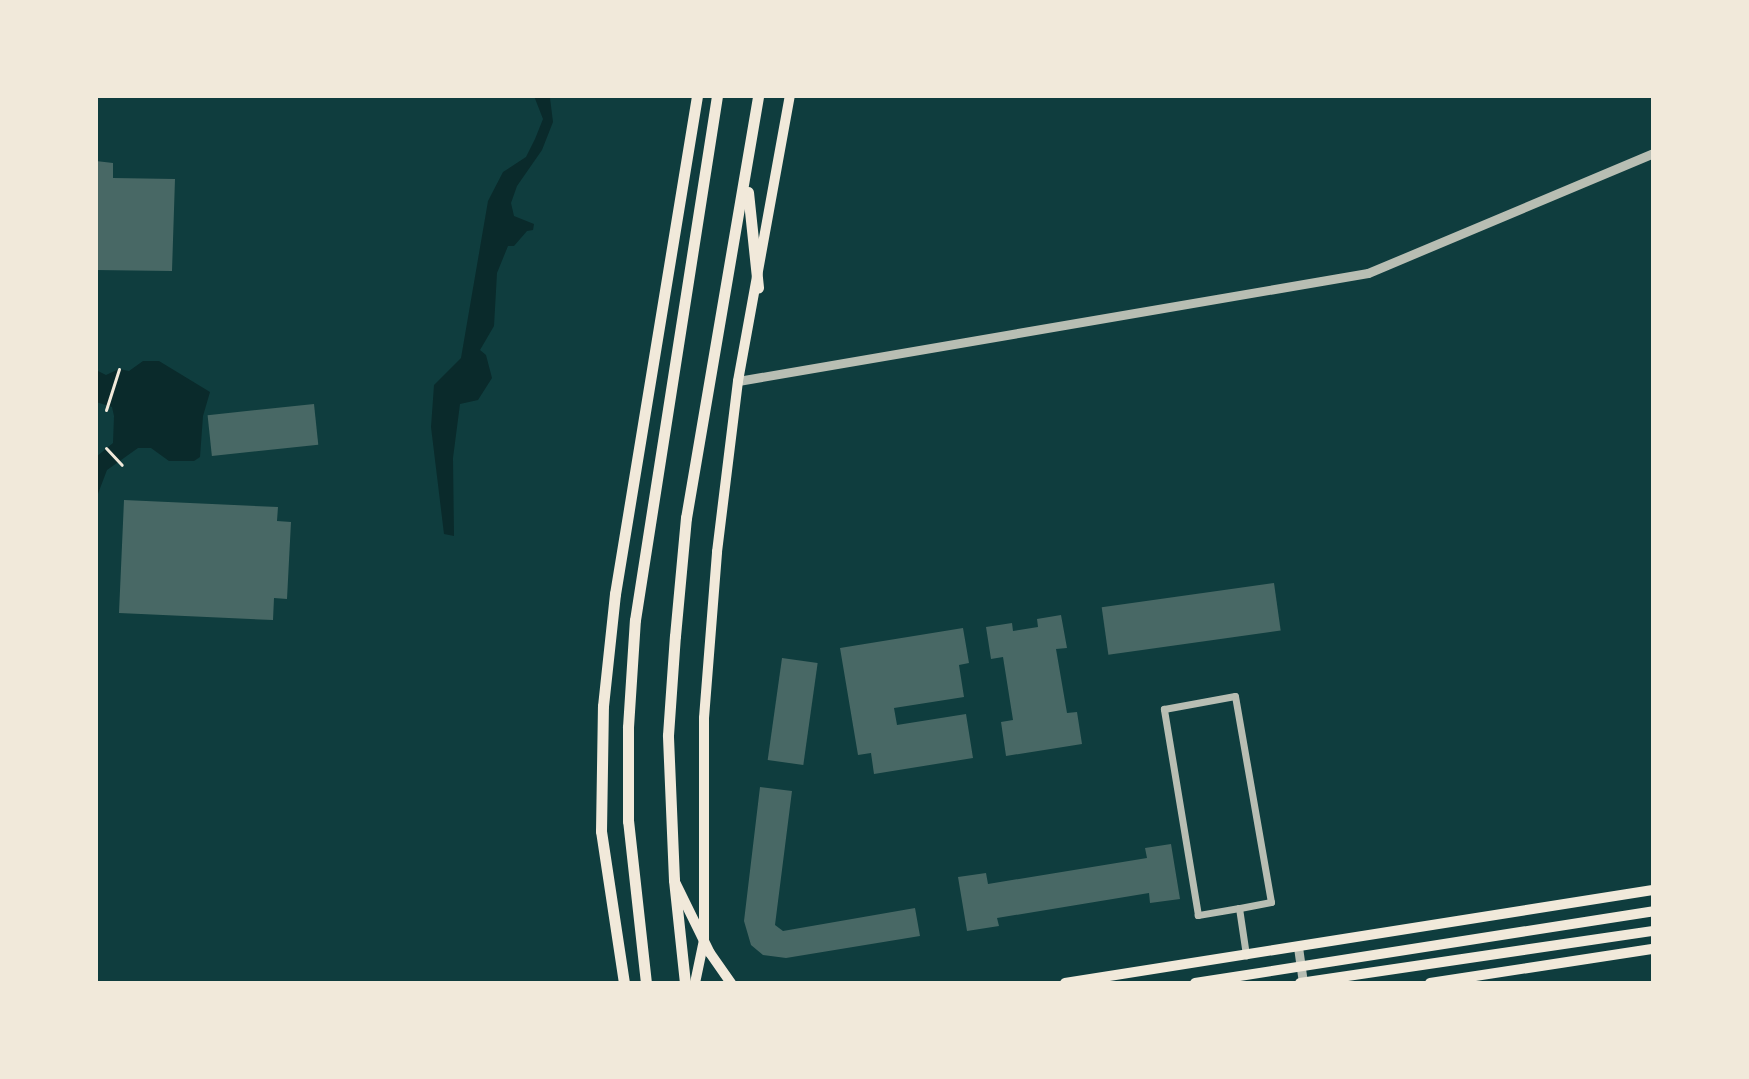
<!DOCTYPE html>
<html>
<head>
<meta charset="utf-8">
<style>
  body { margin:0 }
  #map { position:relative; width:1749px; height:1079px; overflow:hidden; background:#0f3d3e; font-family:"Noto Sans",sans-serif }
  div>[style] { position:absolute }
  .water>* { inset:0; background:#0a2a2b }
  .building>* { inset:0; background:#486865; transform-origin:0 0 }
  .path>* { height:3px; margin:-1.5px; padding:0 1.5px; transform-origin:1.5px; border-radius:1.5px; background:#f1e9da }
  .minor>* { height:7px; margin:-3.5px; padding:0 3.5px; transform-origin:3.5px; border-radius:3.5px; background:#b8beb3 }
  .tertiary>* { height:9px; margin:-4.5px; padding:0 4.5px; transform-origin:4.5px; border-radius:4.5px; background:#b8beb3 }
  .secondary>* { height:10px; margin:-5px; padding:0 5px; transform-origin:5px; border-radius:5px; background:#f1e9da }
  .primary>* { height:11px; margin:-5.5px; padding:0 5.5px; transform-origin:5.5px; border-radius:5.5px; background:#f1e9da }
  span { translate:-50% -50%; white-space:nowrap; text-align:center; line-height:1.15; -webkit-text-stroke:7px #f1e9da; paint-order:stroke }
  .frame { position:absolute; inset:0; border:98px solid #f1e9da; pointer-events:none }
</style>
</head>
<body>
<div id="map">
  <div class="water">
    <i style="clip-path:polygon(534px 96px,550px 98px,553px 122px,542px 150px,517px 186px,511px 203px,514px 216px,534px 224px,533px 230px,527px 231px,514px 246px,508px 246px,497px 273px,494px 326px,480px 350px,486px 355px,492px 378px,478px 400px,460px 404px,453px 458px,454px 536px,444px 534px,431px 427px,434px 385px,461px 358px,488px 201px,503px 172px,526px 157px,535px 139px,543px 119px)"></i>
    <i style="clip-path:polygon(143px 361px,159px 361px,210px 392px,203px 416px,200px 457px,194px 461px,169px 461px,151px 448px,138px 448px,107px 470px,96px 499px,96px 457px,113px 443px,114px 416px,112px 407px,96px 402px,96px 370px,106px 375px,119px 369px,129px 371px)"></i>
  </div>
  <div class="building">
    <i style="clip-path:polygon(96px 161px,113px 163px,113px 178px,175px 179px,172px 271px,96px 270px)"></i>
    <i style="left:314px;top:404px;width:41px;height:107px;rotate:84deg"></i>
    <i style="clip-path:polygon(124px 500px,278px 507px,277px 521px,291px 522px,287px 599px,274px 598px,273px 620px,119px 613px)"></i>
    <i style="left:1274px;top:583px;width:48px;height:174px;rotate:82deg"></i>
    <i style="clip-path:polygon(1061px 615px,1067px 648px,1056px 649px,1067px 713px,1077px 712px,1082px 744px,1006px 756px,1001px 722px,1013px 720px,1003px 657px,991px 659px,986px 627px,1012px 623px,1013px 631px,1038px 627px,1037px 619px)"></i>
    <i style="clip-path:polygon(963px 628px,969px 663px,959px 665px,964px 697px,894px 708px,897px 725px,966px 714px,973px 758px,874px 774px,871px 753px,858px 755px,840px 648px)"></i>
    <i style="left:782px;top:658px;width:36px;height:103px;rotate:8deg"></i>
    <i style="clip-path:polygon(760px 787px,792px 791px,775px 925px,783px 931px,915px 908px,920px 936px,786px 958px,763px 955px,751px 945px,744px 921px)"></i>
    <i style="clip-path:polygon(1171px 844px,1180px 899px,1150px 903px,1149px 893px,997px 918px,999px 926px,967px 931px,958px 877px,986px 873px,988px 884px,1147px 858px,1145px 848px)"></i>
  </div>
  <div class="path">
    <i style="left:106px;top:410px;width:43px;rotate:-72.4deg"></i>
    <i style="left:106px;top:448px;width:23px;rotate:47deg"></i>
  </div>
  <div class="minor">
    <i style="left:1239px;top:908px;width:42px;rotate:170.3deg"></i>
    <i style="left:1198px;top:915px;width:209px;rotate:-99.4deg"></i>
    <i style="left:1164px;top:709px;width:72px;rotate:-10.4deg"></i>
    <i style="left:1235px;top:696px;width:209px;rotate:80.1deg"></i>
    <i style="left:1271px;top:902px;width:33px;rotate:169deg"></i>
    <i style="left:1239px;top:908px;width:48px;rotate:81.5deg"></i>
  </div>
  <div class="tertiary">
    <i style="left:738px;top:381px;width:639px;rotate:-9.73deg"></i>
    <i style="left:1368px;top:273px;width:309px;rotate:-22.8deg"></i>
    <i style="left:1298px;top:947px;width:36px;rotate:82deg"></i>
  </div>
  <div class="secondary">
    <i style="left:676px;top:884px;width:77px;rotate:63.8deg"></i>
    <i style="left:710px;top:953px;width:37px;rotate:55deg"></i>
    <i style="left:695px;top:983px;width:44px;rotate:-78.2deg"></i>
    <i style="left:704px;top:940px;width:222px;rotate:-90deg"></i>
    <i style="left:704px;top:718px;width:167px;rotate:-85.5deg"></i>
    <i style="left:717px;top:552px;width:172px;rotate:-83deg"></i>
    <i style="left:738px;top:381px;width:290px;rotate:-79.7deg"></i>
    <i style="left:1065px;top:983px;width:595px;rotate:-8.99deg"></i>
    <i style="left:1195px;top:983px;width:464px;rotate:-8.9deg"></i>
    <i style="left:1300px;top:983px;width:357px;rotate:-8.4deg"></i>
    <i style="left:1430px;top:983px;width:226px;rotate:-8.7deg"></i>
  </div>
  <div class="primary">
    <i style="left:748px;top:192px;width:96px;rotate:84deg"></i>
    <i style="left:624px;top:983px;width:154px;rotate:-98.6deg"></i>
    <i style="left:601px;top:831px;width:125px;rotate:-89.1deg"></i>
    <i style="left:603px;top:706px;width:113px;rotate:-83.9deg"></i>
    <i style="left:615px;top:594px;width:505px;rotate:-80.65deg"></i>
    <i style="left:646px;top:983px;width:163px;rotate:-96.3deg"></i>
    <i style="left:628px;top:821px;width:94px;rotate:-90deg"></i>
    <i style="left:628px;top:727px;width:107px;rotate:-86.3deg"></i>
    <i style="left:635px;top:620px;width:530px;rotate:-81.11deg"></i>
    <i style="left:685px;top:983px;width:104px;rotate:-96.1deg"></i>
    <i style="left:674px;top:880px;width:145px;rotate:-92.4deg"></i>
    <i style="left:668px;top:735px;width:99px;rotate:-86deg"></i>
    <i style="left:675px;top:636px;width:119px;rotate:-84.7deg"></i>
    <i style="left:686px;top:518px;width:428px;rotate:-80.3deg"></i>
  </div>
  <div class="frame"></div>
</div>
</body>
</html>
